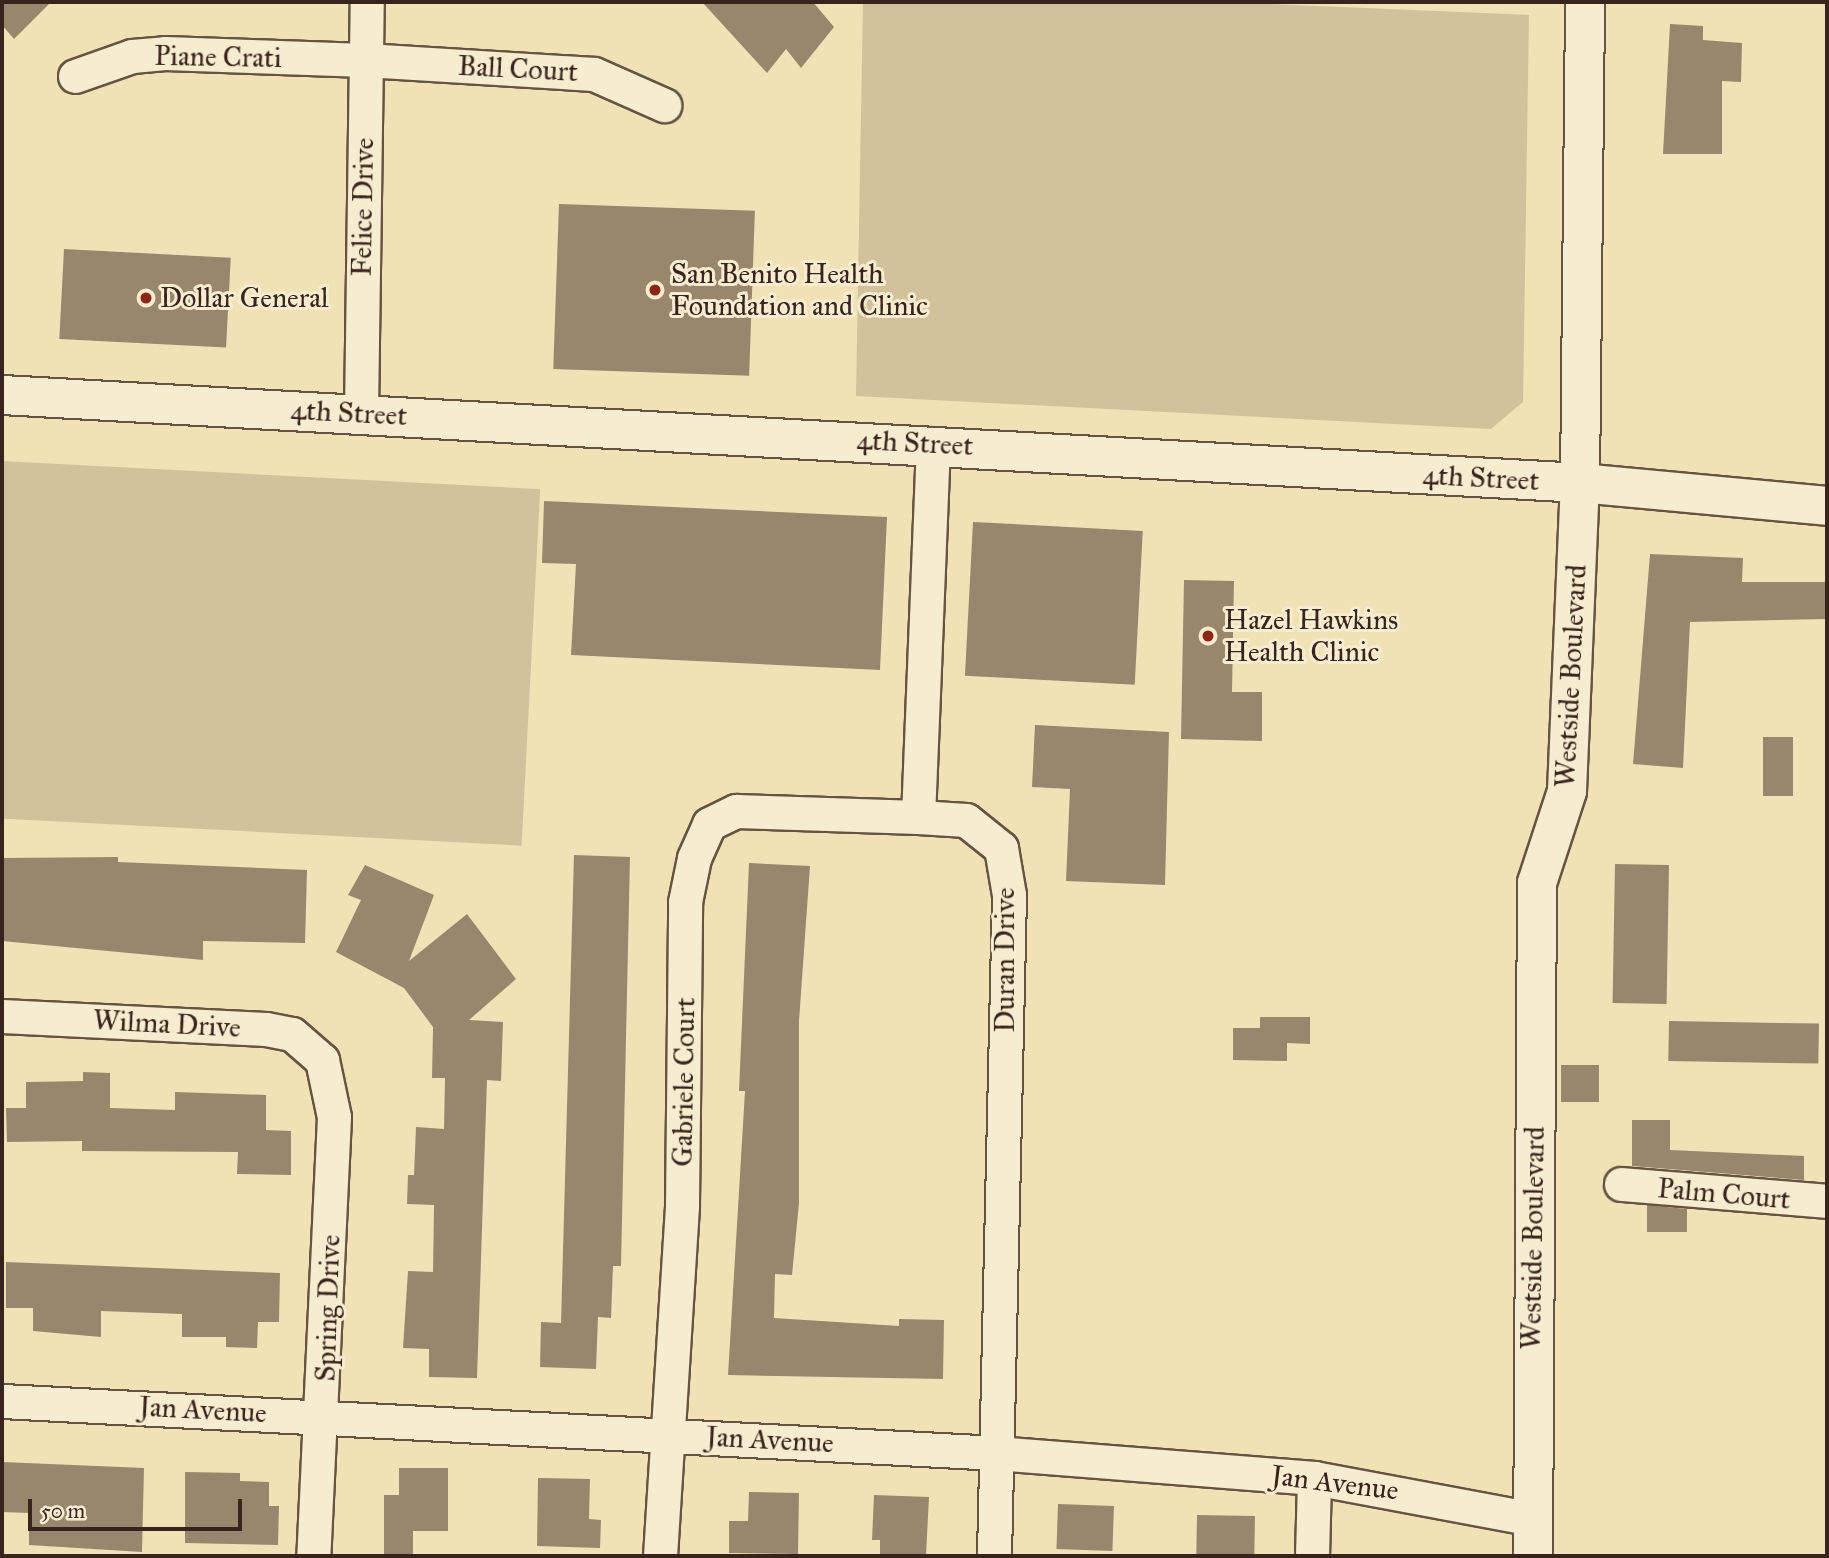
<!DOCTYPE html>
<html>
<head>
<meta charset="utf-8">
<style>
  body { margin:0 }
  #map { position:relative; width:1829px; height:1558px; overflow:hidden; background:#f1e2b5; font-family:"IM FELL Great Primer",serif }
  div>[style] { position:absolute }
  .green>* { inset:0; background:#d2c29b; transform-origin:0 0 }
  .building>* { inset:0; background:#98876c; transform-origin:0 0 }
  .roads { filter:drop-shadow(2px 0 #665442) drop-shadow(-2px 0 #665442) drop-shadow(0 2px #665442) drop-shadow(0 -2px #665442) }
  .minor>* { height:33px; margin:-16.5px; padding:0 16.5px; transform-origin:16.5px; border-radius:16.5px; background:#f6eccf }
  .tertiary>* { height:38px; margin:-19px; padding:0 19px; transform-origin:19px; border-radius:19px; background:#f6eccf }
  .secondary>* { height:38px; margin:-19px; padding:0 19px; transform-origin:19px; border-radius:19px; background:#f6eccf }
  .dots>* { width:19px; height:19px; translate:-50% -50%; box-sizing:border-box; border:4px solid #f6eccf; border-radius:50% }
  span { translate:-50% -50%; white-space:nowrap; text-align:center; line-height:1.15; -webkit-text-stroke:6px #f6eccf; paint-order:stroke }
  .street-label { font-size:28px; color:#38241c }
  .poi-label { font-size:28px; color:#38241c }
  .left { translate:0 -50%; text-align:left }
  .frame { position:absolute; inset:0; border:4px solid #38241c; pointer-events:none }
  .scale { position:absolute; left:28px; top:1499px; width:214px; height:32px; box-sizing:border-box; border:4px solid #38241c; border-top:0; padding-left:9px; font-size:21px; line-height:24px; white-space:nowrap; color:#38241c; -webkit-text-stroke:5px #f6eccf; paint-order:stroke }
</style>
</head>
<body>
<div id="map">
  <div class="green">
    <i style="clip-path:polygon(863px 2px,1222px 2px,1529px 15px,1523px 402px,1491px 429px,856px 396px)"></i>
    <i style="left:2px;top:461px;width:539px;height:357px;rotate:3deg"></i>
  </div>
  <div class="building">
    <i style="clip-path:polygon(2px 2px,51px 2px,14px 39px,2px 25px)"></i>
    <i style="clip-path:polygon(702px 2px,813px 2px,834px 27px,801px 68px,786px 49px,767px 73px)"></i>
    <i style="clip-path:polygon(1670px 24px,1703px 26px,1703px 40px,1742px 43px,1741px 82px,1722px 81px,1722px 154px,1663px 154px)"></i>
    <i style="left:559px;top:204px;width:196px;height:165px;rotate:2deg"></i>
    <i style="left:64px;top:249px;width:167px;height:90px;rotate:3deg"></i>
    <i style="clip-path:polygon(544px 501px,887px 517px,880px 670px,571px 655px,576px 564px,542px 563px)"></i>
    <i style="left:973px;top:522px;width:170px;height:154px;rotate:3deg"></i>
    <i style="clip-path:polygon(1650px 554px,1743px 558px,1742px 582px,1827px 582px,1827px 619px,1690px 622px,1683px 768px,1633px 764px)"></i>
    <i style="clip-path:polygon(1184px 580px,1234px 581px,1232px 692px,1262px 692px,1262px 741px,1181px 739px)"></i>
    <i style="clip-path:polygon(1035px 725px,1169px 732px,1165px 885px,1066px 881px,1070px 789px,1032px 787px)"></i>
    <i style="left:1763px;top:737px;width:30px;height:59px"></i>
    <i style="clip-path:polygon(574px 855px,630px 857px,621px 1266px,613px 1266px,611px 1318px,598px 1317px,596px 1369px,540px 1367px,541px 1322px,561px 1323px)"></i>
    <i style="clip-path:polygon(118px 857px,118px 862px,307px 870px,305px 943px,203px 941px,203px 960px,2px 941px,2px 858px)"></i>
    <i style="clip-path:polygon(749px 863px,810px 866px,799px 1021px,799px 1203px,792px 1275px,775px 1274px,774px 1318px,899px 1326px,899px 1319px,944px 1320px,943px 1379px,728px 1375px,745px 1091px,739px 1091px)"></i>
    <i style="left:1615px;top:864px;width:54px;height:139px;rotate:1deg"></i>
    <i style="clip-path:polygon(365px 865px,434px 895px,409px 961px,467px 914px,516px 979px,469px 1020px,503px 1022px,501px 1081px,487px 1080px,477px 1378px,429px 1377px,429px 1349px,403px 1348px,408px 1271px,433px 1272px,434px 1205px,407px 1204px,408px 1175px,414px 1175px,416px 1127px,444px 1129px,445px 1078px,432px 1078px,433px 1027px,404px 988px,336px 952px,361px 900px,348px 895px)"></i>
    <i style="clip-path:polygon(1260px 1017px,1310px 1017px,1310px 1044px,1287px 1043px,1287px 1061px,1233px 1060px,1233px 1028px,1260px 1028px)"></i>
    <i style="left:1669px;top:1021px;width:150px;height:40px;rotate:1deg"></i>
    <i style="left:1561px;top:1065px;width:38px;height:37px"></i>
    <i style="clip-path:polygon(83px 1072px,110px 1073px,110px 1108px,175px 1110px,175px 1092px,266px 1095px,266px 1130px,291px 1131px,291px 1175px,237px 1174px,238px 1152px,82px 1151px,82px 1141px,7px 1142px,6px 1108px,26px 1108px,26px 1082px,83px 1081px)"></i>
    <i style="clip-path:polygon(1632px 1120px,1670px 1120px,1670px 1150px,1804px 1156px,1804px 1180px,1632px 1166px)"></i>
    <i style="clip-path:polygon(1647px 1205px,1687px 1209px,1687px 1232px,1647px 1232px)"></i>
    <i style="clip-path:polygon(6px 1262px,280px 1273px,279px 1322px,258px 1322px,257px 1348px,226px 1347px,226px 1337px,182px 1337px,182px 1314px,101px 1311px,101px 1337px,33px 1331px,33px 1308px,6px 1308px)"></i>
    <i style="clip-path:polygon(2px 1462px,144px 1468px,142px 1552px,29px 1545px,29px 1513px,2px 1512px)"></i>
    <i style="clip-path:polygon(399px 1468px,448px 1468px,448px 1531px,413px 1531px,413px 1556px,384px 1556px,384px 1495px,399px 1495px)"></i>
    <i style="clip-path:polygon(185px 1472px,240px 1473px,240px 1481px,269px 1482px,269px 1506px,279px 1506px,278px 1545px,185px 1543px)"></i>
    <i style="clip-path:polygon(538px 1478px,590px 1479px,589px 1519px,601px 1520px,600px 1548px,537px 1546px)"></i>
    <i style="clip-path:polygon(749px 1492px,799px 1493px,798px 1554px,729px 1553px,729px 1521px,748px 1521px)"></i>
    <i style="clip-path:polygon(874px 1495px,929px 1497px,926px 1556px,880px 1556px,880px 1540px,872px 1540px)"></i>
    <i style="left:1058px;top:1504px;width:56px;height:45px;rotate:2deg"></i>
    <i style="left:1197px;top:1515px;width:58px;height:41px;rotate:1deg"></i>
  </div>
  <div class="roads">
    <div class="minor">
      <i style="left:75px;top:76px;width:60px;rotate:-19.3deg"></i>
      <i style="left:132px;top:56px;width:33px;rotate:-5deg"></i>
      <i style="left:165px;top:53px;width:200px;rotate:2deg"></i>
      <i style="left:365px;top:60px;width:229px;rotate:3.5deg"></i>
      <i style="left:594px;top:74px;width:77px;rotate:23.9deg"></i>
      <i style="left:361px;top:413px;width:411px;rotate:-89.2deg"></i>
      <i style="left:933px;top:444px;width:373px;rotate:92.3deg"></i>
      <i style="left:918px;top:817px;width:48px;rotate:3.6deg"></i>
      <i style="left:966px;top:820px;width:45px;rotate:38.7deg"></i>
      <i style="left:1001px;top:848px;width:48px;rotate:80.3deg"></i>
      <i style="left:1009px;top:895px;width:661px;rotate:91.3deg"></i>
      <i style="left:2px;top:1016px;width:264px;rotate:2.8deg"></i>
      <i style="left:266px;top:1029px;width:26px;rotate:11deg"></i>
      <i style="left:292px;top:1034px;width:40px;rotate:41deg"></i>
      <i style="left:322px;top:1060px;width:58px;rotate:78.1deg"></i>
      <i style="left:334px;top:1117px;width:440px;rotate:92.7deg"></i>
      <i style="left:1621px;top:1184px;width:207px;rotate:4.7deg"></i>
      <i style="left:2px;top:1401px;width:995px;rotate:2.99deg"></i>
      <i style="left:996px;top:1453px;width:319px;rotate:4.5deg"></i>
      <i style="left:1314px;top:1478px;width:223px;rotate:10.6deg"></i>
      <i style="left:660px;top:1556px;width:352px;rotate:-86.4deg"></i>
      <i style="left:682px;top:1205px;width:303px;rotate:-89.4deg"></i>
      <i style="left:685px;top:902px;width:45px;rotate:-78.4deg"></i>
      <i style="left:694px;top:858px;width:37px;rotate:-66deg"></i>
      <i style="left:709px;top:824px;width:30px;rotate:-26deg"></i>
      <i style="left:736px;top:811px;width:182px;rotate:1.9deg"></i>
      <i style="left:1312px;top:1556px;width:78px;rotate:-88.5deg"></i>
    </div>
    <div class="tertiary">
      <i style="left:1533px;top:1556px;width:673px;rotate:-89.66deg"></i>
      <i style="left:1537px;top:883px;width:97px;rotate:-71.9deg"></i>
      <i style="left:1567px;top:791px;width:308px;rotate:-87.6deg"></i>
      <i style="left:1580px;top:483px;width:481px;rotate:-89.4deg"></i>
    </div>
    <div class="secondary">
      <i style="left:2px;top:395px;width:1580px;rotate:3.19deg"></i>
      <i style="left:1580px;top:483px;width:248px;rotate:5.3deg"></i>
    </div>
  </div>
  <div class="dots">
    <i style="left:655px;top:290px;background:#8f2418"></i>
    <i style="left:146px;top:298px;background:#8f2418"></i>
    <i style="left:1208px;top:636px;background:#8f2418"></i>
  </div>
  <div class="street-label">
    <span style="left:218px;top:57px;rotate:1deg">Piane Crati</span>
    <span style="left:518px;top:69px;rotate:3deg">Ball Court</span>
    <span style="left:363px;top:207px;rotate:-89deg">Felice Drive</span>
    <span style="left:349px;top:413px;rotate:3deg">4th Street</span>
    <span style="left:915px;top:443px;rotate:3deg">4th Street</span>
    <span style="left:1481px;top:478px;rotate:3deg">4th Street</span>
    <span style="left:1571px;top:676px;rotate:-87deg">Westside Boulevard</span>
    <span style="left:1005px;top:960px;rotate:-90deg">Duran Drive</span>
    <span style="left:167px;top:1024px;rotate:3deg">Wilma Drive</span>
    <span style="left:684px;top:1082px;rotate:-89deg">Gabriele Court</span>
    <span style="left:1724px;top:1194px;rotate:5deg">Palm Court</span>
    <span style="left:1533px;top:1238px;rotate:-89deg">Westside Boulevard</span>
    <span style="left:328px;top:1308px;rotate:-88deg">Spring Drive</span>
    <span style="left:203px;top:1410px;rotate:3deg">Jan Avenue</span>
    <span style="left:770px;top:1440px;rotate:3deg">Jan Avenue</span>
    <span style="left:1335px;top:1483px;rotate:7deg">Jan Avenue</span>
  </div>
  <div class="poi-label">
    <span class="left" style="left:671px;top:290px">San Benito Health<br>Foundation and Clinic</span>
    <span class="left" style="left:160px;top:298px">Dollar General</span>
    <span class="left" style="left:1224px;top:636px">Hazel Hawkins<br>Health Clinic</span>
  </div>
  <div class="frame"></div>
  <div class="scale">50 m</div>
</div>
</body>
</html>
